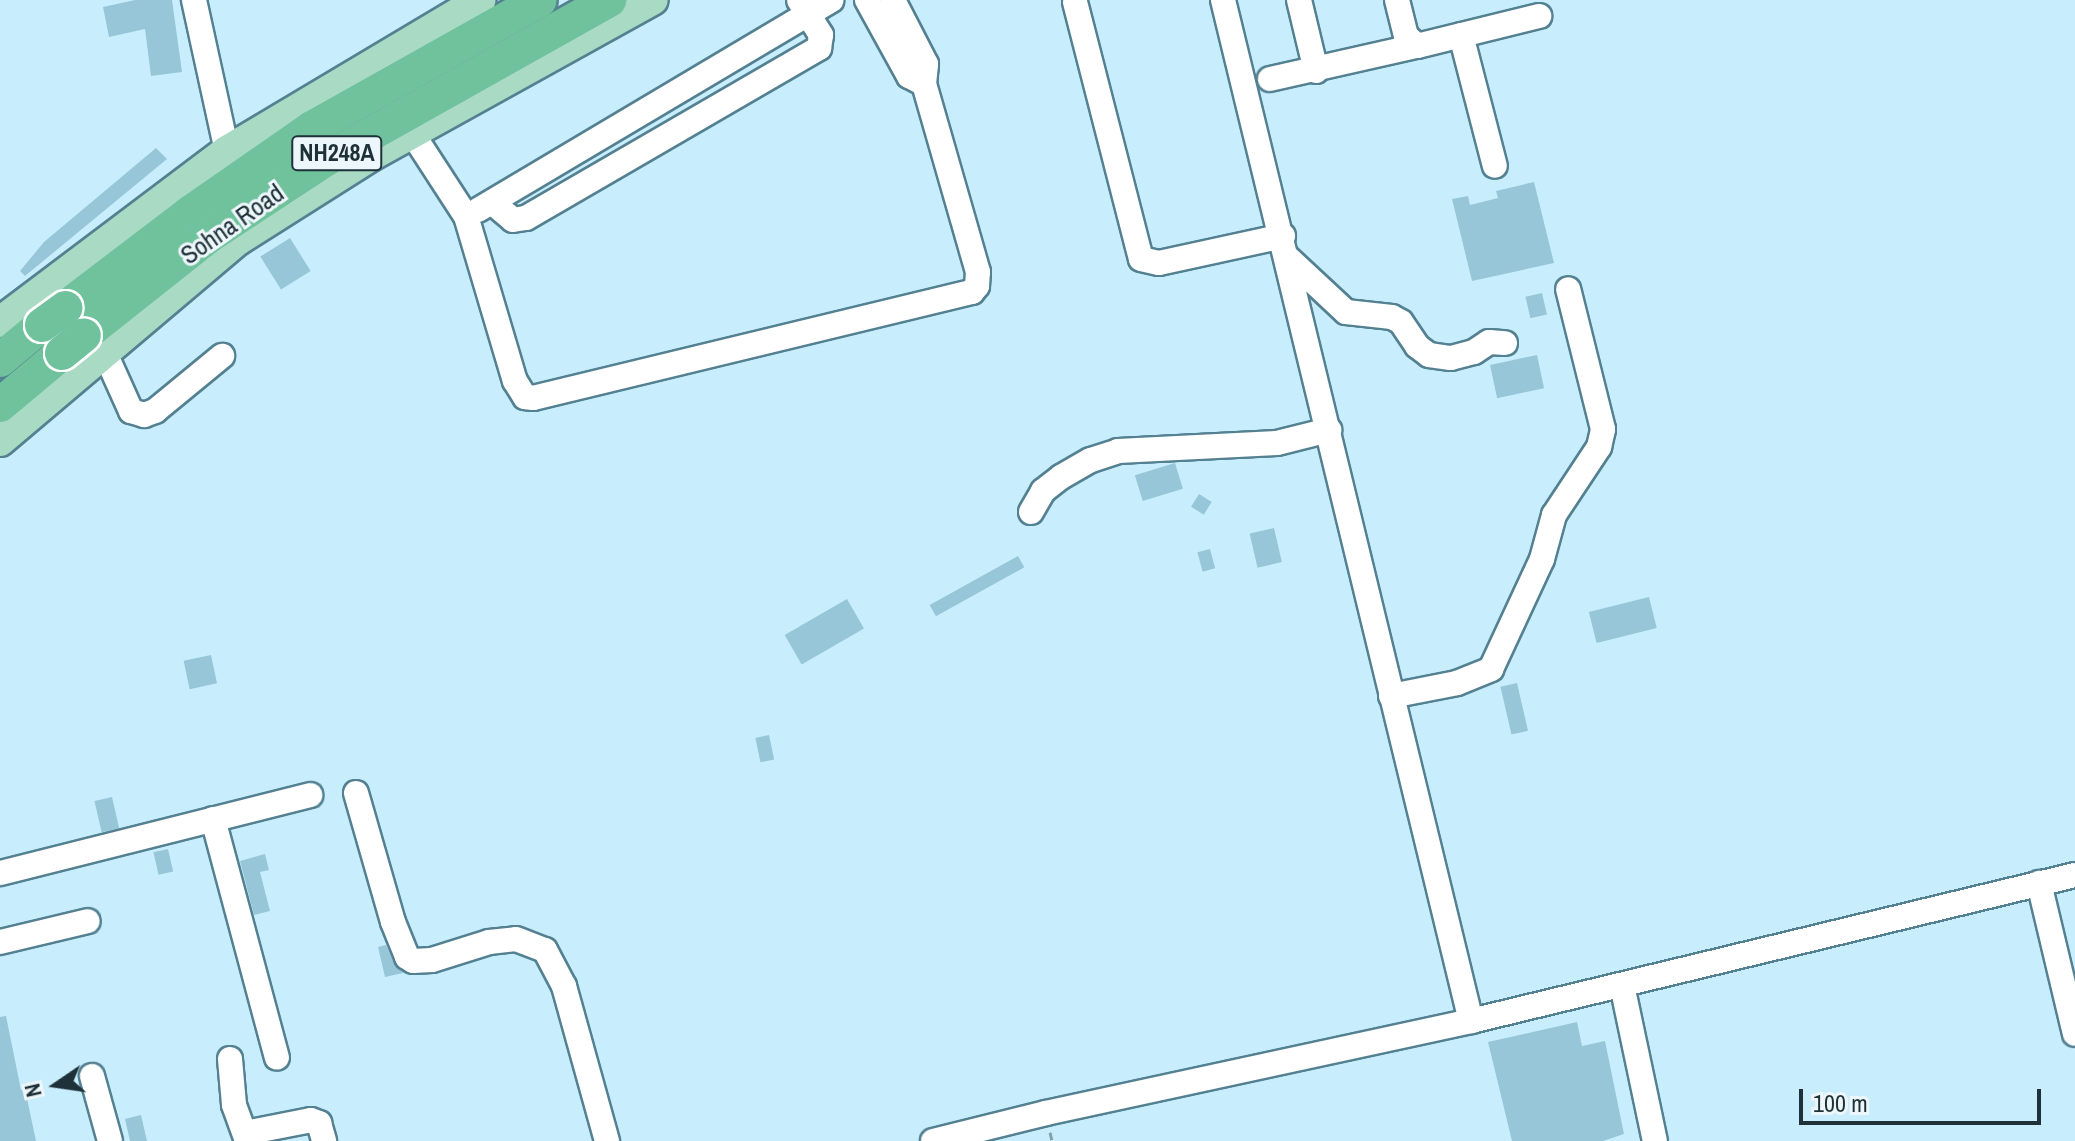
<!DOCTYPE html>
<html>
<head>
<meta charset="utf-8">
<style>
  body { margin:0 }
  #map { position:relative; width:2075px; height:1141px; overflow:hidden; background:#c8eefd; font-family:"Archivo Narrow",sans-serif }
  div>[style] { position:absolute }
  .building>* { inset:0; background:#97c6d8; transform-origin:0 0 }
  .path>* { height:3px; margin-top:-1.5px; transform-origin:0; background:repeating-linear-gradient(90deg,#83a1ad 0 8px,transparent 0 12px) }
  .roads { filter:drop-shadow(2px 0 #548192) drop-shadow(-2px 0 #548192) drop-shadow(0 2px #548192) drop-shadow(0 -2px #548192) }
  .minor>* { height:24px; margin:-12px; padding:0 12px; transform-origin:12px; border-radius:12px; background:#fff }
  .major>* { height:30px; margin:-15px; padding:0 15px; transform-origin:15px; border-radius:15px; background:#a9dac4 }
  .highway>* { height:34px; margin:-17px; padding:0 17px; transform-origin:17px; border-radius:17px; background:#70c29d }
  .bridges { filter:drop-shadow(2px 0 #fff) drop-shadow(-2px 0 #fff) drop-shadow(0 2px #fff) drop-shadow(0 -2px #fff) }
  .highway-bridge>* { height:34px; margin:-17px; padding:0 17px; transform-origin:17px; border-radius:17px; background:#70c29d }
  span { translate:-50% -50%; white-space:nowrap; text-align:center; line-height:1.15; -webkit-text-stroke:6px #edf6fa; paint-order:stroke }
  .shield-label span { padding:2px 6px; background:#edf6fa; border:2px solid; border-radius:6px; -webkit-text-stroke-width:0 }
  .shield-label { font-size:24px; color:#1e3138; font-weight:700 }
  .street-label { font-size:26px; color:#1e3138 }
  .north { position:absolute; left:16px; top:1045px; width:80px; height:80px; -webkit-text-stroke:6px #edf6fa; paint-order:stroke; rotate:257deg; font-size:22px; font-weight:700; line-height:32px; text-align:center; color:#1e3138 }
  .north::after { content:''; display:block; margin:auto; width:28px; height:36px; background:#1e3138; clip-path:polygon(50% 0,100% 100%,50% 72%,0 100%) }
  .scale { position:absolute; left:1799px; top:1089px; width:242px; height:36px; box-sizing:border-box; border:4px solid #1e3138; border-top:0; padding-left:10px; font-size:24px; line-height:28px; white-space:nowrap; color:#1e3138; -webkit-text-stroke:6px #edf6fa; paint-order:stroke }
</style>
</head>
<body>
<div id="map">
  <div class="building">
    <i style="clip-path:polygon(135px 0,172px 0,182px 72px,151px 76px,145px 29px,109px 37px,103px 7px)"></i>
    <i style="clip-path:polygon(156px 148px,167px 159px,25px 276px,20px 271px,44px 242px)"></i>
    <i style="clip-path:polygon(1534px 182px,1554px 263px,1472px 281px,1452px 199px,1468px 196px,1470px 205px,1498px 198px,1496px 191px)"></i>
    <i style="left:290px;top:238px;width:39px;height:35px;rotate:58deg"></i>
    <i style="left:1542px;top:293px;width:22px;height:17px;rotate:77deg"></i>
    <i style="left:1537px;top:355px;width:34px;height:48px;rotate:78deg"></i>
    <i style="left:1175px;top:463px;width:27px;height:42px;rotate:73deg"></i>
    <i style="left:1199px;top:494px;width:15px;height:15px;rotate:32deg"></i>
    <i style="left:1274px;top:528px;width:35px;height:25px;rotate:77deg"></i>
    <i style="left:1210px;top:549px;width:20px;height:13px;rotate:75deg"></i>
    <i style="left:1018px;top:556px;width:13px;height:101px;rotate:61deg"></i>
    <i style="left:1649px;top:597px;width:32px;height:62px;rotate:76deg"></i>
    <i style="left:847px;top:599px;width:34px;height:72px;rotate:60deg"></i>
    <i style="left:211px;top:655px;width:29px;height:28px;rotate:78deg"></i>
    <i style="left:1517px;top:683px;width:49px;height:17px;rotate:77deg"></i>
    <i style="left:769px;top:735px;width:25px;height:14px;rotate:78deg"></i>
    <i style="left:112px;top:797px;width:32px;height:18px;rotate:77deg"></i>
    <i style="left:168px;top:849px;width:23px;height:15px;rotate:77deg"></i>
    <i style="clip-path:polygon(265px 854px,269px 870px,260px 872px,270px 911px,254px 915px,240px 861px)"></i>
    <i style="clip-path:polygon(386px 945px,394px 963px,403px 973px,385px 977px,378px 947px)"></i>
    <i style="clip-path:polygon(6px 1016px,21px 1090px,25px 1089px,36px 1141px,0 1141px,0 1017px)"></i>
    <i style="clip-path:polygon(1577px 1022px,1582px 1046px,1605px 1041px,1624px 1134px,1603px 1141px,1512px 1141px,1488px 1042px)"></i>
    <i style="clip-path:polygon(141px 1115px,147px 1141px,130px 1141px,125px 1119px)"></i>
  </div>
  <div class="path">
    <i style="left:1050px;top:1132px;width:9px;rotate:77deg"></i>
  </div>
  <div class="roads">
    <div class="minor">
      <i style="left:194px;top:0;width:155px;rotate:77.7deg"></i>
      <i style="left:867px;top:0;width:87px;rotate:61.1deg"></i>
      <i style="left:909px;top:76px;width:17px;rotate:28deg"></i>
      <i style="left:1223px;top:0;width:1051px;rotate:76.35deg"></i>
      <i style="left:1299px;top:0;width:73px;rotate:76.5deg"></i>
      <i style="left:1397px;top:0;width:37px;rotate:76deg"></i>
      <i style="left:1406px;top:36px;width:15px;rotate:42deg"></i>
      <i style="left:1417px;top:46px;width:126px;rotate:-13.8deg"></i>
      <i style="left:1075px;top:2px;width:265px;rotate:75.6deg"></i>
      <i style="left:1141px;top:259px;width:18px;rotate:13deg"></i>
      <i style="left:1159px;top:263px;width:127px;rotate:-12.3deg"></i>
      <i style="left:1461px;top:35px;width:135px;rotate:75.5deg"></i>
      <i style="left:1270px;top:79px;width:151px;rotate:-12.7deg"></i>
      <i style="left:412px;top:133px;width:99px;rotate:57deg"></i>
      <i style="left:466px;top:216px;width:172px;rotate:73.5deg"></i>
      <i style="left:515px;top:381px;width:19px;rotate:58deg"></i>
      <i style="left:525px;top:397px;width:8px;rotate:7deg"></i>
      <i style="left:533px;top:398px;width:452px;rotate:-13.6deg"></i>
      <i style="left:972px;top:292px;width:8px;rotate:-50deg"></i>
      <i style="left:977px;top:286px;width:14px;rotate:-86deg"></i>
      <i style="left:978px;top:272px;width:196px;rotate:-106deg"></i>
      <i style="left:924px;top:84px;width:20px;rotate:-84deg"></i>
      <i style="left:926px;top:64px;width:72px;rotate:-117.3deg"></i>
      <i style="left:493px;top:203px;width:26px;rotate:40deg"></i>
      <i style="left:513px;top:220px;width:13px;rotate:-9deg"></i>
      <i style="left:526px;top:218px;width:339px;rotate:-30.1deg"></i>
      <i style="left:819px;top:48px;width:13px;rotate:-81deg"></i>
      <i style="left:821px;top:35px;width:41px;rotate:-122.2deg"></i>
      <i style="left:478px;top:210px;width:411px;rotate:-30.7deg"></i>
      <i style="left:1288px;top:258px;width:79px;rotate:43deg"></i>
      <i style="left:1346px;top:312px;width:46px;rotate:6.2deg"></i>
      <i style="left:1392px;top:317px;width:10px;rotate:29deg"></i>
      <i style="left:1401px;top:322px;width:29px;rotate:56deg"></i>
      <i style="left:1417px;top:346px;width:15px;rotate:37deg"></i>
      <i style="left:1429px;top:355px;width:22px;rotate:8deg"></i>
      <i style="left:1451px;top:358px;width:24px;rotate:-15deg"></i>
      <i style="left:1474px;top:352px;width:18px;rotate:-34deg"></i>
      <i style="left:1489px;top:342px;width:16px;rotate:4deg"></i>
      <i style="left:104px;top:351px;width:66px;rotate:65.8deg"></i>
      <i style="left:131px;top:411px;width:14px;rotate:17deg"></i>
      <i style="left:144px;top:415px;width:12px;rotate:-20deg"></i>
      <i style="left:155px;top:411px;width:87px;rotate:-39.4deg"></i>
      <i style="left:1031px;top:512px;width:24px;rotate:-60deg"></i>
      <i style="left:1043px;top:491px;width:23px;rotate:-38deg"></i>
      <i style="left:1061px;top:477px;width:34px;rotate:-30deg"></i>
      <i style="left:1091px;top:460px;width:28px;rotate:-18deg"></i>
      <i style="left:1118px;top:451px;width:159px;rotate:-2.9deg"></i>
      <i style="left:1277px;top:443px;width:54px;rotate:-14deg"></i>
      <i style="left:1391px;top:696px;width:67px;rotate:-11.1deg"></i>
      <i style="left:1457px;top:683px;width:37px;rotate:-22deg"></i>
      <i style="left:1491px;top:669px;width:121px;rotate:-65.1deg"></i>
      <i style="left:1542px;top:559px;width:46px;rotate:-74.7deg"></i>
      <i style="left:1554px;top:515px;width:82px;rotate:-56.5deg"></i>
      <i style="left:1599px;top:447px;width:18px;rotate:-77deg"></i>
      <i style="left:1603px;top:429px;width:144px;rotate:-104deg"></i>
      <i style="left:356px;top:793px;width:134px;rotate:74deg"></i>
      <i style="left:393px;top:922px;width:38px;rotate:68deg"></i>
      <i style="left:407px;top:957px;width:7px;rotate:34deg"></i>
      <i style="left:413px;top:961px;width:19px;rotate:-3deg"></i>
      <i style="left:432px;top:960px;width:60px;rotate:-17.5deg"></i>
      <i style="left:489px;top:942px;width:27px;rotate:-6deg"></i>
      <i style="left:516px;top:939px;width:31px;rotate:21deg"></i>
      <i style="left:545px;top:950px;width:41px;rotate:62.2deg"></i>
      <i style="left:564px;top:986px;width:161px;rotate:74.5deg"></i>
      <i style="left:213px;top:819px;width:247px;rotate:75deg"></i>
      <i style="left:0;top:873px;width:320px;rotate:-14.1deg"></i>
      <i style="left:2039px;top:883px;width:155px;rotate:76.6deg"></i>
      <i style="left:0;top:942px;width:90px;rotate:-13.4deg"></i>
      <i style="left:1622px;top:985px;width:159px;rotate:78.1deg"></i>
      <i style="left:230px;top:1059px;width:46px;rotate:85deg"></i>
      <i style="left:234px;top:1105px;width:38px;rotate:70deg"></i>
      <i style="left:92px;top:1076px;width:67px;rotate:74.5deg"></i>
      <i style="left:245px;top:1133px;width:67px;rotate:-11.1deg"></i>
      <i style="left:311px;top:1120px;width:9px;rotate:21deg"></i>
      <i style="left:319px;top:1123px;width:19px;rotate:74deg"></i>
      <i style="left:933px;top:1141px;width:116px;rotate:-13.9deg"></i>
      <i style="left:1046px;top:1113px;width:435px;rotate:-12.2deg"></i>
      <i style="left:1471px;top:1021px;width:621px;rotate:-13.59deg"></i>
    </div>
    <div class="major">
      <i style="left:0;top:322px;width:284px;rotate:-37deg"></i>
      <i style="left:227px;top:151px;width:295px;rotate:-30.8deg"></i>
      <i style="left:0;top:441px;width:312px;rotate:-40.2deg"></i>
      <i style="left:238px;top:240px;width:157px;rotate:-32.3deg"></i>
      <i style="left:371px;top:156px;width:322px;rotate:-29deg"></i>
    </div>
    <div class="highway">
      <i style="left:65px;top:308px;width:158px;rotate:-37.3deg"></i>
      <i style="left:191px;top:212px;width:147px;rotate:-34.8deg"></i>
      <i style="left:312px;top:128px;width:261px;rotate:-29.3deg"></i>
      <i style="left:84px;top:335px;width:159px;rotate:-38.4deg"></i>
      <i style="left:209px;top:236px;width:140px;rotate:-33.3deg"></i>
      <i style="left:326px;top:159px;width:325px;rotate:-29.3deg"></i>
      <i style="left:0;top:360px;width:55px;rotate:-39.8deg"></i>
      <i style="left:0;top:405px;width:81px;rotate:-40deg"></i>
    </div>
  </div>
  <div class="bridges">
    <div class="highway-bridge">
      <i style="left:42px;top:325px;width:29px;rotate:-36deg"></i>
      <i style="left:62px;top:353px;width:28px;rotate:-39deg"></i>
    </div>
  </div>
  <div class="shield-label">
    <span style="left:337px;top:153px">NH248A</span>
  </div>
  <div class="street-label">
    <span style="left:232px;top:224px;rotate:-35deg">Sohna Road</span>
  </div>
  <div class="north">N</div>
  <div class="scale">100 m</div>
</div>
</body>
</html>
